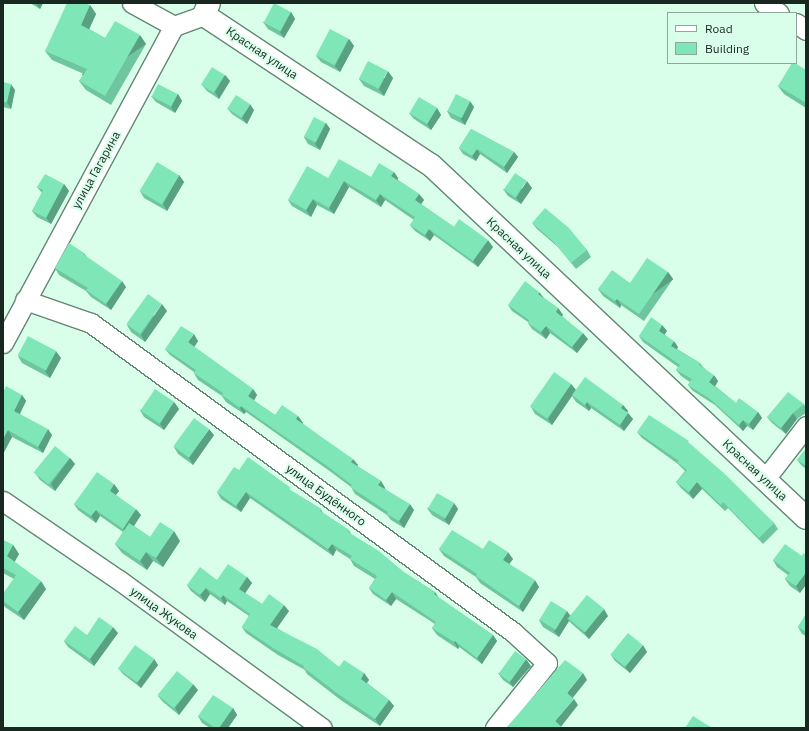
<!DOCTYPE html>
<html>
<head>
<meta charset="utf-8">
<style>
  body { margin:0 }
  #map { position:relative; width:809px; height:731px; overflow:hidden; background:#d9ffeb; font-family:"IBM Plex Sans",sans-serif }
  div>[style] { position:absolute }
  .roads { filter:drop-shadow(1px 0 #648775) drop-shadow(-1px 0 #648775) drop-shadow(0 1px #648775) drop-shadow(0 -1px #648775) }
  .minor>* { height:19px; margin:-9.5px; padding:0 9.5px; transform-origin:9.5px; border-radius:9.5px; background:#fff }
  .secondary>* { height:22px; margin:-11px; padding:0 11px; transform-origin:11px; border-radius:11px; background:#fff }
  .wall>* { inset:0; background:#6dc69e }
  .shaded-wall>* { inset:0; background:#59a181; transform-origin:0 0 }
  .building>* { inset:0; background:#7fe6b8; transform-origin:0 0 }
  span { translate:-50% -50%; white-space:nowrap; text-align:center; line-height:1.15; -webkit-text-stroke:4px #d9ffeb; paint-order:stroke }
  .street-label { font-size:12px; color:#182720 }
  .frame { position:absolute; inset:0; border:4px solid #182720; pointer-events:none }
  .legend { position:absolute; left:667px; top:12px; width:130px; height:52px; box-sizing:border-box; background:#d9ffeb; border:1px solid #8ca99a; margin:0; padding:5px 7px; list-style:none; font-size:12px; color:#182720 }
  .legend li { display:flex; align-items:center; gap:8px; height:20px }
  .legend b { width:20px; border:1px solid #8ca99a }
</style>
</head>
<body>
<div id="map">
  <div class="roads">
    <div class="minor">
      <i style="left:132px;top:3px;width:48px;rotate:28.7deg"></i>
      <i style="left:764px;top:3px;width:18px;rotate:34deg"></i>
      <i style="left:796px;top:23px;width:12px;rotate:35deg"></i>
      <i style="left:25px;top:300px;width:70px;rotate:19.2deg"></i>
      <i style="left:91px;top:323px;width:523px;rotate:36.21deg"></i>
      <i style="left:513px;top:632px;width:46px;rotate:42.4deg"></i>
      <i style="left:547px;top:663px;width:83px;rotate:128.7deg"></i>
      <i style="left:3px;top:343px;width:360px;rotate:-61.7deg"></i>
      <i style="left:174px;top:26px;width:32px;rotate:-20deg"></i>
      <i style="left:765px;top:479px;width:67px;rotate:-52.3deg"></i>
      <i style="left:3px;top:501px;width:140px;rotate:34.3deg"></i>
      <i style="left:119px;top:580px;width:251px;rotate:36.1deg"></i>
    </div>
    <div class="secondary">
      <i style="left:209px;top:3px;width:13px;rotate:113deg"></i>
      <i style="left:204px;top:15px;width:272px;rotate:33.5deg"></i>
      <i style="left:431px;top:165px;width:515px;rotate:43.27deg"></i>
    </div>
  </div>
  <div class="wall">
    <i style="clip-path:polygon(30px 3px,43px 3px,40px 9px)"></i>
    <i style="clip-path:polygon(90px 5px,96px 14px,89px 29px,105px 38px,146px 44px,111px 105px,86px 90px,79px 81px,84px 74px,52px 60px,45px 51px)"></i>
    <i style="clip-path:polygon(291px 12px,295px 19px,284px 38px,268px 29px,263px 22px)"></i>
    <i style="clip-path:polygon(349px 39px,354px 46px,340px 72px,321px 62px,316px 56px)"></i>
    <i style="clip-path:polygon(806px 70px,806px 108px,784px 94px,778px 86px)"></i>
    <i style="clip-path:polygon(225px 75px,230px 81px,219px 99px,207px 91px,202px 85px)"></i>
    <i style="clip-path:polygon(393px 78px,384px 96px,364px 86px,359px 79px)"></i>
    <i style="clip-path:polygon(3px 82px,15px 90px,11px 109px,3px 107px)"></i>
    <i style="clip-path:polygon(178px 94px,182px 101px,175px 113px,156px 102px,151px 96px)"></i>
    <i style="clip-path:polygon(474px 107px,465px 125px,451px 118px,447px 111px)"></i>
    <i style="clip-path:polygon(227px 108px,254px 110px,247px 124px,232px 114px)"></i>
    <i style="clip-path:polygon(437px 108px,441px 115px,431px 130px,414px 119px,409px 113px)"></i>
    <i style="clip-path:polygon(326px 123px,330px 129px,320px 150px,308px 144px,304px 137px)"></i>
    <i style="clip-path:polygon(471px 129px,514px 152px,518px 157px,507px 173px,480px 154px,476px 161px,463px 154px,459px 148px)"></i>
    <i style="clip-path:polygon(394px 172px,398px 178px,398px 180px,419px 194px,424px 200px,421px 204px,454px 227px,493px 247px,478px 267px,434px 235px,430px 241px,415px 231px,410px 225px,414px 220px,385px 200px,381px 207px,349px 187px,334px 214px,317px 205px,311px 217px,292px 206px,288px 200px,328px 178px,371px 177px)"></i>
    <i style="clip-path:polygon(179px 175px,184px 182px,167px 211px,144px 198px,140px 191px)"></i>
    <i style="clip-path:polygon(64px 184px,69px 191px,51px 224px,37px 217px,32px 211px,42px 193px,37px 187px)"></i>
    <i style="clip-path:polygon(532px 188px,521px 204px,508px 196px,503px 189px)"></i>
    <i style="clip-path:polygon(532px 223px,587px 250px,591px 257px,576px 269px,558px 247px,537px 229px)"></i>
    <i style="clip-path:polygon(84px 253px,87px 257px,126px 287px,111px 310px,91px 297px,86px 291px,59px 275px,55px 268px)"></i>
    <i style="clip-path:polygon(668px 272px,673px 279px,644px 321px,621px 305px,620px 308px,603px 296px,598px 289px,630px 283px)"></i>
    <i style="clip-path:polygon(544px 298px,558px 308px,563px 315px,562px 316px,588px 339px,577px 353px,550px 333px,546px 339px,532px 329px,528px 323px,528px 322px,512px 311px,508px 305px)"></i>
    <i style="clip-path:polygon(167px 311px,145px 342px,131px 332px,127px 325px)"></i>
    <i style="clip-path:polygon(662px 325px,667px 331px,664px 334px,678px 347px,677px 349px,700px 363px,703px 367px,718px 381px,715px 386px,736px 403px,758px 412px,762px 418px,753px 430px,747px 426px,743px 431px,715px 405px,693px 391px,688px 385px,690px 382px,681px 376px,676px 370px,678px 367px,643px 342px,639px 336px)"></i>
    <i style="clip-path:polygon(198px 341px,194px 347px,253px 389px,257px 395px,254px 401px,275px 415px,298px 416px,303px 423px,302px 423px,358px 465px,357px 466px,381px 481px,385px 488px,385px 489px,414px 510px,404px 528px,391px 520px,387px 515px,355px 494px,351px 487px,331px 472px,246px 412px,244px 414px,226px 402px,222px 396px,198px 380px,194px 373px,194px 372px,170px 355px,165px 349px)"></i>
    <i style="clip-path:polygon(18px 356px,61px 358px,50px 378px,22px 363px)"></i>
    <i style="clip-path:polygon(571px 384px,576px 390px,623px 405px,628px 411px,627px 412px,633px 419px,624px 431px,591px 408px,589px 411px,576px 402px,572px 396px,552px 425px,535px 414px,531px 407px)"></i>
    <i style="clip-path:polygon(3px 392px,22px 395px,26px 401px,20px 414px,52px 435px,43px 453px,12px 437px,3px 454px)"></i>
    <i style="clip-path:polygon(174px 402px,179px 409px,164px 430px,144px 417px,140px 410px)"></i>
    <i style="clip-path:polygon(804px 404px,806px 408px,806px 413px,797px 419px,786px 434px,772px 423px,767px 417px)"></i>
    <i style="clip-path:polygon(637px 432px,692px 446px,774px 523px,778px 529px,763px 544px,728px 508px,725px 511px,702px 489px,693px 499px,681px 488px,676px 482px,685px 471px,678px 464px,642px 438px)"></i>
    <i style="clip-path:polygon(214px 435px,193px 465px,178px 454px,174px 447px)"></i>
    <i style="clip-path:polygon(806px 449px,806px 469px,802px 466px,797px 460px)"></i>
    <i style="clip-path:polygon(70px 458px,75px 464px,55px 491px,40px 480px,35px 473px)"></i>
    <i style="clip-path:polygon(239px 470px,293px 492px,321px 509px,323px 513px,349px 530px,351px 534px,405px 573px,435px 592px,439px 598px,493px 635px,497px 641px,482px 664px,459px 647px,458px 649px,437px 635px,432px 628px,435px 624px,396px 599px,391px 606px,373px 594px,369px 588px,375px 579px,354px 566px,350px 559px,336px 550px,333px 556px,250px 498px,241px 512px,221px 499px,217px 492px)"></i>
    <i style="clip-path:polygon(114px 484px,119px 491px,116px 495px,141px 515px,134px 526px,150px 537px,180px 541px,163px 567px,153px 561px,147px 570px,122px 553px,115px 544px,123px 532px,100px 516px,96px 523px,78px 510px,74px 504px)"></i>
    <i style="clip-path:polygon(454px 503px,458px 509px,449px 525px,432px 515px,427px 508px)"></i>
    <i style="clip-path:polygon(3px 540px,13px 545px,19px 554px,14px 562px,46px 589px,24px 620px,5px 607px,3px 604px,3px 594px,14px 579px,3px 573px)"></i>
    <i style="clip-path:polygon(439px 549px,483px 549px,513px 559px,509px 564px,539px 587px,523px 612px,480px 583px,476px 577px,444px 556px)"></i>
    <i style="clip-path:polygon(802px 556px,800px 593px,790px 586px,785px 579px,788px 575px,777px 567px,773px 560px)"></i>
    <i style="clip-path:polygon(247px 577px,252px 583px,245px 593px,262px 604px,289px 611px,277px 628px,339px 667px,364px 673px,369px 680px,367px 683px,389px 700px,394px 706px,380px 726px,342px 701px,307px 674px,305px 670px,278px 655px,246px 633px,242px 627px,249px 616px,227px 601px,225px 605px,210px 594px,205px 602px,191px 591px,187px 585px,217px 580px)"></i>
    <i style="clip-path:polygon(567px 611px,570px 615px,608px 616px,589px 639px,572px 624px,569px 621px,559px 637px,543px 627px,539px 620px)"></i>
    <i style="clip-path:polygon(806px 614px,806px 636px,802px 634px,798px 627px)"></i>
    <i style="clip-path:polygon(118px 633px,94px 666px,68px 647px,64px 641px,87px 635px)"></i>
    <i style="clip-path:polygon(647px 652px,630px 673px,615px 661px,611px 655px)"></i>
    <i style="clip-path:polygon(154px 659px,158px 665px,141px 688px,123px 674px,118px 668px)"></i>
    <i style="clip-path:polygon(531px 666px,513px 687px,503px 680px,498px 673px)"></i>
    <i style="clip-path:polygon(198px 690px,179px 715px,163px 702px,158px 696px)"></i>
    <i style="clip-path:polygon(233px 708px,237px 715px,228px 728px,210px 728px,202px 723px,198px 716px)"></i>
  </div>
  <div class="shaded-wall">
    <i style="clip-path:polygon(35px 3px,43px 3px,40px 9px)"></i>
    <i style="clip-path:polygon(90px 5px,96px 14px,87px 34px,81px 25px)"></i>
    <i style="clip-path:polygon(291px 12px,295px 19px,284px 38px,280px 32px)"></i>
    <i style="left:140px;top:35px;width:11px;height:70px;rotate:56deg"></i>
    <i style="clip-path:polygon(349px 39px,354px 46px,340px 72px,335px 66px)"></i>
    <i style="clip-path:polygon(388px 71px,393px 78px,384px 96px,379px 89px)"></i>
    <i style="clip-path:polygon(225px 75px,230px 81px,219px 99px,215px 92px)"></i>
    <i style="clip-path:polygon(11px 84px,15px 90px,11px 109px,7px 102px)"></i>
    <i style="clip-path:polygon(178px 94px,182px 101px,175px 113px,171px 107px)"></i>
    <i style="clip-path:polygon(470px 101px,474px 107px,465px 125px,460px 118px)"></i>
    <i style="clip-path:polygon(250px 104px,254px 110px,247px 124px,242px 118px)"></i>
    <i style="clip-path:polygon(437px 108px,441px 115px,431px 130px,427px 124px)"></i>
    <i style="clip-path:polygon(326px 123px,330px 129px,320px 150px,315px 144px)"></i>
    <i style="clip-path:polygon(477px 149px,480px 154px,476px 161px,472px 156px)"></i>
    <i style="clip-path:polygon(514px 152px,518px 157px,507px 173px,504px 167px)"></i>
    <i style="clip-path:polygon(394px 172px,398px 178px,396px 182px,391px 176px)"></i>
    <i style="clip-path:polygon(179px 175px,184px 182px,167px 211px,163px 204px)"></i>
    <i style="clip-path:polygon(344px 181px,349px 187px,334px 214px,329px 208px)"></i>
    <i style="clip-path:polygon(527px 181px,532px 188px,521px 204px,516px 198px)"></i>
    <i style="clip-path:polygon(64px 184px,69px 191px,51px 224px,46px 218px)"></i>
    <i style="clip-path:polygon(380px 194px,385px 200px,381px 207px,376px 200px)"></i>
    <i style="clip-path:polygon(419px 194px,424px 200px,419px 207px,415px 200px)"></i>
    <i style="clip-path:polygon(313px 199px,317px 205px,311px 217px,306px 210px)"></i>
    <i style="clip-path:polygon(429px 229px,434px 235px,430px 241px,425px 235px)"></i>
    <i style="clip-path:polygon(488px 240px,493px 247px,478px 267px,473px 261px)"></i>
    <i style="left:668px;top:272px;width:9px;height:51px;rotate:54deg"></i>
    <i style="clip-path:polygon(122px 281px,126px 287px,111px 310px,106px 304px)"></i>
    <i style="clip-path:polygon(539px 292px,544px 298px,542px 301px,538px 294px)"></i>
    <i style="clip-path:polygon(617px 299px,621px 305px,620px 308px,615px 301px)"></i>
    <i style="clip-path:polygon(162px 304px,167px 311px,145px 342px,141px 335px)"></i>
    <i style="clip-path:polygon(558px 308px,563px 315px,560px 318px,556px 312px)"></i>
    <i style="clip-path:polygon(662px 325px,667px 331px,663px 337px,659px 331px)"></i>
    <i style="clip-path:polygon(546px 326px,550px 333px,546px 339px,541px 332px)"></i>
    <i style="clip-path:polygon(583px 333px,588px 339px,577px 353px,572px 347px)"></i>
    <i style="clip-path:polygon(194px 334px,198px 341px,193px 349px,188px 342px)"></i>
    <i style="clip-path:polygon(674px 341px,678px 347px,675px 352px,671px 346px)"></i>
    <i style="clip-path:polygon(56px 351px,61px 358px,50px 378px,45px 371px)"></i>
    <i style="clip-path:polygon(714px 375px,718px 381px,714px 388px,709px 382px)"></i>
    <i style="clip-path:polygon(571px 384px,576px 390px,552px 425px,548px 419px)"></i>
    <i style="clip-path:polygon(253px 389px,257px 395px,252px 403px,248px 396px)"></i>
    <i style="clip-path:polygon(22px 395px,26px 401px,18px 417px,14px 411px)"></i>
    <i style="clip-path:polygon(174px 402px,179px 409px,164px 430px,160px 424px)"></i>
    <i style="clip-path:polygon(587px 402px,591px 408px,589px 411px,585px 405px)"></i>
    <i style="clip-path:polygon(623px 405px,628px 411px,626px 415px,621px 408px)"></i>
    <i style="clip-path:polygon(241px 406px,246px 412px,244px 414px,240px 408px)"></i>
    <i style="clip-path:polygon(758px 412px,762px 418px,753px 430px,749px 424px)"></i>
    <i style="clip-path:polygon(628px 413px,633px 419px,624px 431px,620px 425px)"></i>
    <i style="clip-path:polygon(793px 413px,797px 419px,786px 434px,781px 428px)"></i>
    <i style="clip-path:polygon(298px 416px,303px 423px,301px 425px,296px 419px)"></i>
    <i style="clip-path:polygon(743px 420px,747px 426px,743px 431px,739px 425px)"></i>
    <i style="clip-path:polygon(48px 429px,52px 435px,43px 453px,38px 447px)"></i>
    <i style="clip-path:polygon(209px 429px,214px 435px,193px 465px,189px 458px)"></i>
    <i style="clip-path:polygon(8px 430px,12px 437px,3px 454px,3px 439px)"></i>
    <i style="clip-path:polygon(70px 458px,75px 464px,55px 491px,51px 484px)"></i>
    <i style="clip-path:polygon(353px 459px,358px 465px,356px 469px,351px 462px)"></i>
    <i style="clip-path:polygon(381px 481px,385px 488px,383px 492px,378px 485px)"></i>
    <i style="clip-path:polygon(697px 482px,702px 489px,693px 499px,689px 492px)"></i>
    <i style="clip-path:polygon(114px 484px,119px 491px,114px 497px,110px 491px)"></i>
    <i style="clip-path:polygon(246px 492px,250px 498px,241px 512px,236px 506px)"></i>
    <i style="clip-path:polygon(454px 503px,458px 509px,449px 525px,444px 519px)"></i>
    <i style="clip-path:polygon(410px 504px,414px 510px,404px 528px,399px 521px)"></i>
    <i style="clip-path:polygon(136px 509px,141px 515px,128px 535px,123px 529px)"></i>
    <i style="clip-path:polygon(96px 510px,100px 516px,96px 523px,91px 516px)"></i>
    <i style="clip-path:polygon(174px 531px,180px 541px,163px 567px,156px 558px)"></i>
    <i style="clip-path:polygon(332px 544px,336px 550px,333px 556px,328px 549px)"></i>
    <i style="clip-path:polygon(13px 545px,19px 554px,13px 565px,7px 556px)"></i>
    <i style="clip-path:polygon(146px 552px,153px 561px,147px 570px,140px 561px)"></i>
    <i style="clip-path:polygon(508px 552px,513px 559px,507px 567px,503px 560px)"></i>
    <i style="clip-path:polygon(806px 572px,806px 585px,800px 593px,796px 586px)"></i>
    <i style="clip-path:polygon(247px 577px,252px 583px,244px 595px,239px 589px)"></i>
    <i style="clip-path:polygon(535px 580px,539px 587px,523px 612px,519px 606px)"></i>
    <i style="clip-path:polygon(41px 581px,46px 589px,24px 620px,18px 612px)"></i>
    <i style="clip-path:polygon(206px 588px,210px 594px,205px 602px,200px 595px)"></i>
    <i style="clip-path:polygon(392px 592px,396px 599px,391px 606px,386px 600px)"></i>
    <i style="clip-path:polygon(435px 592px,439px 599px,434px 594px)"></i>
    <i style="clip-path:polygon(223px 595px,227px 601px,225px 605px,221px 598px)"></i>
    <i style="clip-path:polygon(284px 605px,289px 611px,275px 631px,270px 625px)"></i>
    <i style="clip-path:polygon(604px 609px,608px 616px,589px 639px,584px 632px)"></i>
    <i style="clip-path:polygon(567px 611px,571px 618px,567px 618px,569px 621px,559px 637px,554px 631px)"></i>
    <i style="clip-path:polygon(113px 627px,118px 633px,94px 666px,90px 659px)"></i>
    <i style="clip-path:polygon(493px 635px,497px 641px,482px 664px,477px 658px)"></i>
    <i style="clip-path:polygon(455px 641px,459px 647px,458px 649px,454px 642px)"></i>
    <i style="clip-path:polygon(643px 645px,647px 652px,630px 673px,625px 667px)"></i>
    <i style="clip-path:polygon(154px 659px,158px 665px,141px 688px,136px 682px)"></i>
    <i style="clip-path:polygon(526px 659px,531px 666px,513px 687px,509px 681px)"></i>
    <i style="clip-path:polygon(364px 673px,369px 680px,365px 685px,361px 679px)"></i>
    <i style="clip-path:polygon(583px 673px,587px 680px,571px 700px,567px 693px)"></i>
    <i style="clip-path:polygon(193px 684px,198px 690px,179px 715px,175px 708px)"></i>
    <i style="clip-path:polygon(574px 699px,578px 705px,560px 728px,555px 721px)"></i>
    <i style="clip-path:polygon(389px 700px,394px 706px,380px 726px,375px 719px)"></i>
    <i style="clip-path:polygon(233px 708px,237px 715px,228px 728px,219px 728px)"></i>
  </div>
  <div class="building">
    <i style="clip-path:polygon(67px 3px,85px 3px,90px 5px,81px 25px,105px 38px,115px 21px,140px 35px,105px 96px,79px 81px,87px 69px,45px 51px)"></i>
    <i style="left:274px;top:3px;width:19px;height:22px;rotate:28deg"></i>
    <i style="left:330px;top:29px;width:21px;height:30px;rotate:28deg"></i>
    <i style="left:368px;top:61px;width:22px;height:20px;rotate:27deg"></i>
    <i style="clip-path:polygon(792px 63px,795px 63px,806px 70px,806px 103px,778px 86px)"></i>
    <i style="left:212px;top:67px;width:15px;height:21px;rotate:32deg"></i>
    <i style="clip-path:polygon(3px 82px,11px 84px,7px 102px,3px 102px)"></i>
    <i style="left:158px;top:84px;width:22px;height:14px;rotate:27deg"></i>
    <i style="left:456px;top:94px;width:16px;height:19px;rotate:27deg"></i>
    <i style="left:236px;top:95px;width:17px;height:16px;rotate:33deg"></i>
    <i style="left:419px;top:97px;width:21px;height:19px;rotate:31deg"></i>
    <i style="left:314px;top:117px;width:13px;height:22px;rotate:27deg"></i>
    <i style="clip-path:polygon(471px 129px,514px 152px,504px 167px,477px 149px,472px 156px,459px 148px)"></i>
    <i style="clip-path:polygon(339px 159px,371px 177px,379px 163px,394px 172px,391px 176px,419px 194px,415px 200px,454px 227px,459px 219px,488px 240px,473px 261px,429px 229px,425px 235px,410px 225px,415px 217px,380px 194px,376px 200px,344px 181px,329px 208px,313px 199px,306px 210px,288px 200px,307px 166px,328px 178px)"></i>
    <i style="left:157px;top:162px;width:26px;height:34px;rotate:31deg"></i>
    <i style="left:515px;top:173px;width:14px;height:20px;rotate:34deg"></i>
    <i style="clip-path:polygon(45px 174px,64px 184px,46px 218px,32px 211px,43px 190px,37px 187px)"></i>
    <i style="clip-path:polygon(545px 208px,569px 228px,587px 250px,571px 263px,553px 241px,532px 223px)"></i>
    <i style="clip-path:polygon(69px 243px,84px 253px,83px 254px,122px 281px,106px 304px,86px 290px,88px 288px,55px 268px)"></i>
    <i style="clip-path:polygon(647px 258px,668px 272px,639px 314px,617px 299px,615px 301px,598px 289px,612px 270px,630px 283px)"></i>
    <i style="clip-path:polygon(525px 281px,539px 292px,538px 294px,558px 308px,556px 312px,583px 333px,572px 347px,546px 326px,541px 332px,528px 323px,529px 320px,508px 305px)"></i>
    <i style="left:148px;top:294px;width:17px;height:37px;rotate:36deg"></i>
    <i style="clip-path:polygon(651px 317px,662px 325px,659px 331px,674px 341px,671px 346px,700px 363px,699px 365px,714px 375px,709px 382px,736px 403px,739px 398px,758px 412px,749px 424px,743px 420px,739px 425px,710px 399px,688px 385px,692px 379px,676px 370px,680px 365px,639px 336px)"></i>
    <i style="clip-path:polygon(181px 326px,194px 334px,188px 342px,253px 389px,248px 396px,275px 415px,282px 405px,298px 416px,296px 419px,353px 459px,351px 462px,381px 481px,378px 485px,410px 504px,399px 521px,387px 514px,388px 512px,350px 487px,352px 485px,327px 466px,241px 406px,240px 408px,222px 395px,223px 393px,194px 373px,196px 370px,165px 349px)"></i>
    <i style="left:28px;top:336px;width:32px;height:22px;rotate:28deg"></i>
    <i style="left:554px;top:372px;width:21px;height:42px;rotate:35deg"></i>
    <i style="clip-path:polygon(585px 377px,623px 405px,621px 408px,628px 413px,620px 425px,587px 402px,585px 405px,572px 395px)"></i>
    <i style="clip-path:polygon(6px 386px,22px 395px,14px 411px,48px 429px,38px 447px,8px 430px,3px 439px,3px 392px)"></i>
    <i style="left:155px;top:389px;width:23px;height:26px;rotate:34deg"></i>
    <i style="clip-path:polygon(788px 392px,804px 404px,793px 413px,781px 428px,767px 417px)"></i>
    <i style="clip-path:polygon(649px 415px,689px 441px,688px 442px,726px 475px,774px 523px,759px 538px,723px 502px,721px 505px,697px 482px,689px 492px,676px 482px,687px 470px,677px 462px,679px 461px,637px 432px)"></i>
    <i style="left:194px;top:418px;width:19px;height:35px;rotate:36deg"></i>
    <i style="left:55px;top:446px;width:19px;height:34px;rotate:39deg"></i>
    <i style="clip-path:polygon(806px 449px,806px 466px,797px 460px)"></i>
    <i style="clip-path:polygon(248px 457px,291px 488px,289px 489px,321px 509px,320px 511px,349px 530px,348px 532px,379px 551px,405px 573px,435px 592px,434px 594px,493px 635px,477px 658px,455px 641px,454px 642px,432px 628px,436px 622px,392px 592px,386px 600px,369px 588px,377px 576px,350px 559px,352px 556px,332px 544px,328px 549px,246px 492px,236px 506px,217px 492px,234px 467px,239px 470px)"></i>
    <i style="clip-path:polygon(97px 472px,114px 484px,110px 491px,136px 509px,123px 529px,96px 510px,91px 516px,74px 504px)"></i>
    <i style="left:437px;top:493px;width:20px;height:18px;rotate:30deg"></i>
    <i style="clip-path:polygon(160px 522px,174px 531px,156px 558px,146px 552px,140px 561px,115px 544px,129px 523px,150px 537px)"></i>
    <i style="clip-path:polygon(452px 530px,483px 549px,489px 540px,508px 552px,503px 560px,535px 580px,519px 606px,476px 576px,477px 574px,439px 549px)"></i>
    <i style="clip-path:polygon(3px 540px,13px 545px,7px 556px,41px 581px,18px 612px,3px 601px,3px 594px,16px 575px,3px 568px)"></i>
    <i style="clip-path:polygon(785px 544px,802px 556px,803px 553px,806px 555px,806px 572px,796px 586px,785px 579px,790px 573px,773px 560px)"></i>
    <i style="clip-path:polygon(228px 564px,247px 577px,239px 589px,262px 604px,269px 594px,284px 605px,270px 625px,317px 649px,339px 667px,344px 660px,364px 673px,361px 679px,389px 700px,375px 719px,338px 694px,303px 667px,304px 666px,273px 648px,242px 627px,250px 614px,223px 595px,221px 598px,206px 588px,200px 595px,187px 585px,200px 567px,217px 580px)"></i>
    <i style="left:587px;top:595px;width:22px;height:30px;rotate:39deg"></i>
    <i style="left:551px;top:601px;width:19px;height:22px;rotate:32deg"></i>
    <i style="clip-path:polygon(806px 614px,806px 632px,798px 627px)"></i>
    <i style="clip-path:polygon(99px 617px,113px 627px,90px 659px,64px 641px,75px 626px,87px 635px)"></i>
    <i style="left:628px;top:633px;width:19px;height:28px;rotate:39deg"></i>
    <i style="left:135px;top:645px;width:24px;height:29px;rotate:36deg"></i>
    <i style="left:515px;top:651px;width:14px;height:28px;rotate:36deg"></i>
    <i style="clip-path:polygon(565px 660px,583px 673px,567px 693px,574px 699px,555px 721px,563px 728px,506px 728px)"></i>
    <i style="left:177px;top:671px;width:21px;height:31px;rotate:39deg"></i>
    <i style="clip-path:polygon(213px 695px,233px 708px,219px 728px,215px 728px,198px 716px)"></i>
    <i style="clip-path:polygon(693px 716px,712px 728px,685px 728px)"></i>
  </div>
  <div class="street-label">
    <span style="left:262px;top:53px;rotate:34deg">Красная улица</span>
    <span style="left:96px;top:170px;rotate:-61deg">улица Гагарина</span>
    <span style="left:519px;top:248px;rotate:43deg">Красная улица</span>
    <span style="left:755px;top:470px;rotate:43deg">Красная улица</span>
    <span style="left:326px;top:495px;rotate:36deg">улица Будённого</span>
    <span style="left:164px;top:613px;rotate:36deg">улица Жукова</span>
  </div>
  <div class="frame"></div>
  <ul class="legend">
  <li><b style="height:5px;background:#fff"></b>Road</li>
  <li><b style="height:11px;background:#7fe6b8"></b>Building</li>
  </ul>
</div>
</body>
</html>
